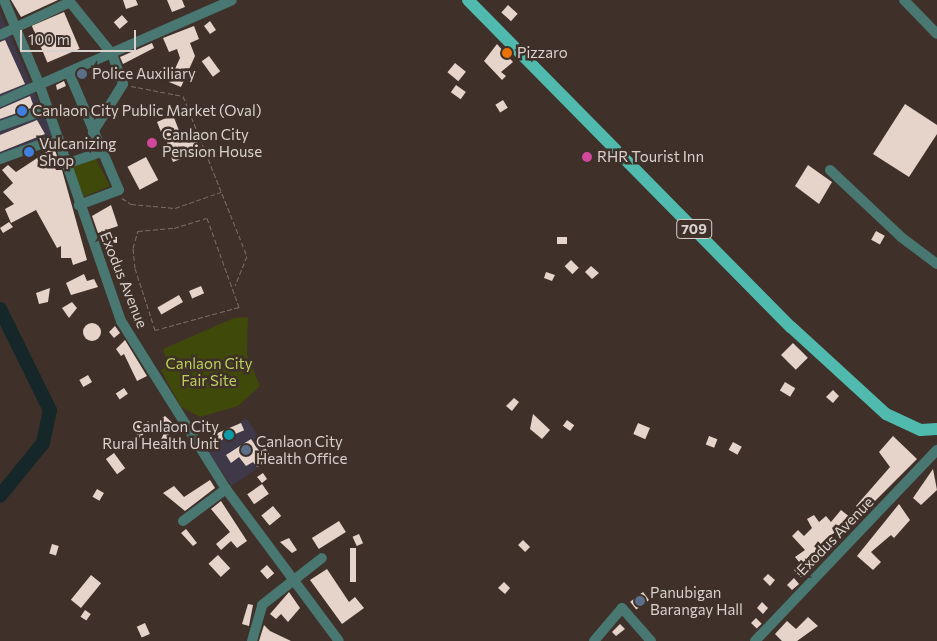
<!DOCTYPE html>
<html>
<head>
<meta charset="utf-8">
<style>
  body { margin:0 }
  #map { position:relative; width:937px; height:641px; overflow:hidden; background:#3f3129; font-family:Commissioner,sans-serif }
  div>[style] { position:absolute }
  .commercial>* { inset:0; background:#3f3849; transform-origin:0 0 }
  .green>* { inset:0; background:#3f490a }
  .river>* { height:14px; margin:-7px; padding:0 7px; transform-origin:7px; border-radius:7px; background:#152728 }
  .building>* { inset:0; background:#e6d4ca; transform-origin:0 0 }
  .round { border-radius:50% }
  .path>* { height:1px; margin-top:-0.5px; transform-origin:0; background:repeating-linear-gradient(90deg,#7a6e67 0 5px,transparent 0 7.5px) }
  .minor>* { height:10px; margin:-5px; padding:0 5px; transform-origin:5px; border-radius:5px; background:#487871 }
  .major>* { height:12px; margin:-6px; padding:0 6px; transform-origin:6px; border-radius:6px; background:#4fbaad }
  .dots>* { width:14px; height:14px; translate:-50% -50%; box-sizing:border-box; border:2px solid #3f3129; border-radius:50% }
  span { translate:-50% -50%; white-space:nowrap; text-align:center; line-height:1.15; -webkit-text-stroke:5px #3f3129; paint-order:stroke }
  .shield-label span { padding:1px 4px; background:#3f3129; border:1px solid; border-radius:4px; -webkit-text-stroke-width:0 }
  .shield-label { font-size:14px; color:#dad1cc; font-weight:700 }
  .poi-label { font-size:15px; color:#dad1cc }
  .left { translate:0 -50%; text-align:left }
  .right { translate:-100% -50%; text-align:right }
  .street-label { font-size:15px; color:#dad1cc }
  .park-label { font-size:15px; color:#bbd25a }
  .scale { position:absolute; left:20px; top:30px; width:116px; height:22px; box-sizing:border-box; border:2px solid #dad1cc; border-top:0; padding-left:6px; font-size:15px; line-height:18px; white-space:nowrap; color:#dad1cc; -webkit-text-stroke:4px #3f3129; paint-order:stroke }
</style>
</head>
<body>
<div id="map">
  <div class="commercial">
    <i style="clip-path:polygon(0 12px,55px 140px,0 161px)"></i>
    <i style="left:246px;top:418px;width:48px;height:50px;rotate:56deg"></i>
  </div>
  <div class="green">
    <i style="clip-path:polygon(95px 157px,110px 186px,83px 197px,72px 164px)"></i>
    <i style="clip-path:polygon(248px 317px,247px 355px,260px 386px,238px 406px,200px 417px,181px 407px,161px 370px,169px 366px,163px 349px,234px 318px)"></i>
  </div>
  <div class="river">
    <i style="left:0;top:309px;width:113px;rotate:63.7deg"></i>
    <i style="left:50px;top:410px;width:34px;rotate:102deg"></i>
    <i style="left:43px;top:443px;width:68px;rotate:129.1deg"></i>
  </div>
  <div class="building">
    <i style="clip-path:polygon(11px 0,58px 0,21px 17px)"></i>
    <i style="clip-path:polygon(123px 0,136px 0,138px 5px,126px 9px)"></i>
    <i style="clip-path:polygon(167px 0,182px 0,185px 7px,172px 12px)"></i>
    <i style="left:508px;top:5px;width:13px;height:10px;rotate:42deg"></i>
    <i style="left:64px;top:12px;width:40px;height:35px;rotate:67deg"></i>
    <i style="left:122px;top:15px;width:9px;height:11px;rotate:49deg"></i>
    <i style="clip-path:polygon(210px 21px,216px 30px,210px 34px,204px 26px)"></i>
    <i style="clip-path:polygon(194px 26px,199px 39px,190px 43px,195px 56px,181px 87px,169px 82px,180px 58px,177px 49px,169px 52px,163px 38px)"></i>
    <i style="clip-path:polygon(5px 40px,25px 84px,0 94px,0 42px)"></i>
    <i style="clip-path:polygon(152px 43px,154px 48px,123px 64px,120px 57px)"></i>
    <i style="clip-path:polygon(497px 44px,513px 62px,501px 72px,506px 76px,502px 80px,484px 61px)"></i>
    <i style="left:209px;top:56px;width:19px;height:9px;rotate:54deg"></i>
    <i style="left:455px;top:63px;width:14px;height:12px;rotate:39deg"></i>
    <i style="left:85px;top:72px;width:6px;height:8px;rotate:72deg"></i>
    <i style="clip-path:polygon(64px 81px,66px 86px,57px 90px,56px 85px)"></i>
    <i style="left:456px;top:85px;width:12px;height:9px;rotate:35deg"></i>
    <i style="clip-path:polygon(30px 96px,34px 107px,0 119px,0 109px)"></i>
    <i style="left:503px;top:100px;width:9px;height:9px;rotate:58deg"></i>
    <i style="clip-path:polygon(905px 104px,937px 125px,937px 134px,909px 177px,873px 154px)"></i>
    <i style="clip-path:polygon(173px 115px,183px 141px,195px 137px,201px 151px,173px 162px,157px 122px)"></i>
    <i style="clip-path:polygon(37px 120px,45px 134px,0 152px,0 135px)"></i>
    <i style="clip-path:polygon(54px 147px,57px 156px,51px 159px,56px 170px,62px 170px,87px 260px,73px 265px,71px 258px,61px 258px,61px 246px,57px 248px,36px 210px,11px 223px,5px 209px,14px 204px,3px 192px,13px 183px,2px 170px,8px 165px,16px 172px)"></i>
    <i style="left:146px;top:157px;width:26px;height:21px;rotate:62deg"></i>
    <i style="clip-path:polygon(808px 165px,832px 182px,819px 204px,795px 186px)"></i>
    <i style="clip-path:polygon(111px 205px,118px 226px,98px 233px,92px 216px)"></i>
    <i style="clip-path:polygon(9px 222px,13px 227px,3px 233px,0 228px)"></i>
    <i style="left:876px;top:231px;width:10px;height:10px;rotate:29deg"></i>
    <i style="clip-path:polygon(99px 235px,117px 237px,117px 243px,101px 241px)"></i>
    <i style="left:557px;top:237px;width:10px;height:7px"></i>
    <i style="left:571px;top:260px;width:11px;height:9px;rotate:45deg"></i>
    <i style="clip-path:polygon(591px 266px,599px 273px,592px 279px,585px 272px)"></i>
    <i style="clip-path:polygon(546px 272px,555px 275px,552px 281px,544px 278px)"></i>
    <i style="clip-path:polygon(84px 274px,87px 281px,94px 279px,98px 287px,71px 295px,66px 283px)"></i>
    <i style="left:201px;top:286px;width:8px;height:13px;rotate:67deg"></i>
    <i style="clip-path:polygon(50px 288px,48px 302px,39px 304px,36px 293px)"></i>
    <i style="left:179px;top:295px;width:8px;height:25px;rotate:60deg"></i>
    <i style="clip-path:polygon(72px 302px,77px 308px,69px 318px,62px 308px)"></i>
    <i class="round" style="left:83px;top:323px;width:18px;height:18px"></i>
    <i style="clip-path:polygon(115px 326px,120px 333px,114px 338px,109px 332px)"></i>
    <i style="clip-path:polygon(125px 340px,147px 376px,137px 381px,124px 354px,121px 356px,116px 349px)"></i>
    <i style="left:793px;top:343px;width:21px;height:17px;rotate:45deg"></i>
    <i style="left:88px;top:375px;width:8px;height:10px;rotate:60deg"></i>
    <i style="left:785px;top:382px;width:12px;height:10px;rotate:31deg"></i>
    <i style="left:124px;top:388px;width:7px;height:10px;rotate:56deg"></i>
    <i style="clip-path:polygon(833px 390px,839px 396px,833px 403px,826px 397px)"></i>
    <i style="clip-path:polygon(514px 398px,519px 402px,512px 411px,506px 406px)"></i>
    <i style="clip-path:polygon(533px 414px,550px 430px,542px 439px,530px 429px)"></i>
    <i style="clip-path:polygon(165px 416px,179px 429px,166px 436px,174px 440px,169px 450px,158px 446px,165px 431px,158px 421px)"></i>
    <i style="left:567px;top:420px;width:9px;height:7px;rotate:36deg"></i>
    <i style="clip-path:polygon(136px 421px,141px 428px,148px 421px,153px 426px,139px 438px,131px 425px)"></i>
    <i style="left:241px;top:423px;width:8px;height:33px;rotate:67deg"></i>
    <i style="left:638px;top:423px;width:13px;height:12px;rotate:23deg"></i>
    <i style="left:709px;top:436px;width:9px;height:9px;rotate:21deg"></i>
    <i style="clip-path:polygon(893px 436px,917px 459px,863px 513px,856px 506px,890px 467px,879px 452px)"></i>
    <i style="clip-path:polygon(251px 439px,260px 452px,265px 448px,272px 458px,257px 467px,253px 462px,246px 466px,239px 457px,231px 463px,226px 455px)"></i>
    <i style="left:733px;top:442px;width:10px;height:9px;rotate:29deg"></i>
    <i style="left:114px;top:453px;width:19px;height:10px;rotate:54deg"></i>
    <i style="clip-path:polygon(933px 469px,937px 490px,921px 505px,913px 498px)"></i>
    <i style="clip-path:polygon(263px 473px,267px 479px,262px 483px,257px 477px)"></i>
    <i style="clip-path:polygon(210px 480px,215px 488px,185px 511px,163px 493px,174px 486px,184px 497px)"></i>
    <i style="left:262px;top:484px;width:12px;height:18px;rotate:55deg"></i>
    <i style="left:97px;top:489px;width:8px;height:9px;rotate:30deg"></i>
    <i style="clip-path:polygon(221px 501px,247px 541px,237px 548px,231px 541px,221px 550px,216px 544px,230px 532px,211px 509px)"></i>
    <i style="clip-path:polygon(899px 504px,910px 520px,894px 538px,891px 535px,871px 552px,881px 562px,873px 570px,857px 556px)"></i>
    <i style="left:273px;top:506px;width:13px;height:15px;rotate:51deg"></i>
    <i style="clip-path:polygon(841px 510px,851px 518px,818px 547px,822px 551px,812px 560px,815px 564px,801px 577px,794px 570px,800px 563px,795px 557px,805px 550px,792px 536px,798px 530px,804px 536px,812px 528px,807px 519px,814px 515px,819px 522px,826px 516px,831px 522px)"></i>
    <i style="left:339px;top:521px;width:13px;height:32px;rotate:58deg"></i>
    <i style="clip-path:polygon(186px 529px,197px 543px,193px 546px,181px 533px)"></i>
    <i style="left:359px;top:534px;width:10px;height:7px;rotate:66deg"></i>
    <i style="clip-path:polygon(289px 538px,297px 550px,292px 553px,280px 542px)"></i>
    <i style="left:523px;top:540px;width:10px;height:7px;rotate:45deg"></i>
    <i style="left:52px;top:544px;width:7px;height:10px;rotate:16deg"></i>
    <i style="left:350px;top:548px;width:6px;height:34px"></i>
    <i style="left:218px;top:555px;width:18px;height:13px;rotate:47deg"></i>
    <i style="left:267px;top:565px;width:11px;height:9px;rotate:49deg"></i>
    <i style="clip-path:polygon(327px 569px,349px 602px,355px 597px,364px 608px,342px 624px,310px 580px)"></i>
    <i style="clip-path:polygon(768px 574px,775px 580px,770px 586px,763px 579px)"></i>
    <i style="left:91px;top:575px;width:13px;height:32px;rotate:39deg"></i>
    <i style="clip-path:polygon(794px 578px,799px 584px,792px 590px,787px 585px)"></i>
    <i style="clip-path:polygon(504px 582px,510px 588px,505px 594px,498px 588px)"></i>
    <i style="clip-path:polygon(289px 592px,300px 608px,288px 622px,281px 614px,276px 619px,270px 614px)"></i>
    <i style="left:643px;top:592px;width:10px;height:16px;rotate:53deg"></i>
    <i style="clip-path:polygon(762px 602px,768px 608px,763px 614px,757px 608px)"></i>
    <i style="clip-path:polygon(248px 604px,253px 605px,249px 626px,242px 624px)"></i>
    <i style="left:85px;top:610px;width:7px;height:8px;rotate:34deg"></i>
    <i style="clip-path:polygon(808px 617px,818px 626px,797px 641px,782px 641px,775px 634px,787px 621px,796px 629px)"></i>
    <i style="left:756px;top:618px;width:8px;height:7px;rotate:45deg"></i>
    <i style="left:145px;top:623px;width:12px;height:9px;rotate:66deg"></i>
    <i style="clip-path:polygon(620px 624px,625px 629px,616px 636px,612px 632px)"></i>
    <i style="clip-path:polygon(264px 625px,270px 631px,291px 641px,259px 641px)"></i>
  </div>
  <div class="path">
    <i style="left:131px;top:86px;width:53px;rotate:10.9deg"></i>
    <i style="left:183px;top:96px;width:172px;rotate:68.2deg"></i>
    <i style="left:247px;top:256px;width:32px;rotate:112deg"></i>
    <i style="left:122px;top:198px;width:11px;rotate:34deg"></i>
    <i style="left:131px;top:204px;width:44px;rotate:5.2deg"></i>
    <i style="left:175px;top:208px;width:49px;rotate:-19.2deg"></i>
    <i style="left:207px;top:218px;width:95px;rotate:70.2deg"></i>
    <i style="left:239px;top:307px;width:87px;rotate:164.7deg"></i>
    <i style="left:155px;top:330px;width:65px;rotate:-107.9deg"></i>
    <i style="left:135px;top:268px;width:20px;rotate:-96deg"></i>
    <i style="left:133px;top:248px;width:18px;rotate:-74deg"></i>
    <i style="left:138px;top:231px;width:36px;rotate:-5deg"></i>
    <i style="left:174px;top:228px;width:34px;rotate:-17deg"></i>
  </div>
  <div class="minor">
    <i style="left:4px;top:0;width:93px;rotate:67.3deg"></i>
    <i style="left:40px;top:86px;width:249px;rotate:71deg"></i>
    <i style="left:121px;top:321px;width:198px;rotate:58deg"></i>
    <i style="left:226px;top:489px;width:189px;rotate:53.4deg"></i>
    <i style="left:904px;top:0;width:47px;rotate:45.9deg"></i>
    <i style="left:0;top:35px;width:77px;rotate:-25.2deg"></i>
    <i style="left:70px;top:2px;width:67px;rotate:51.1deg"></i>
    <i style="left:112px;top:54px;width:32px;rotate:70deg"></i>
    <i style="left:123px;top:84px;width:57px;rotate:122deg"></i>
    <i style="left:69px;top:73px;width:127px;rotate:66.9deg"></i>
    <i style="left:119px;top:190px;width:43px;rotate:159.4deg"></i>
    <i style="left:0;top:102px;width:253px;rotate:-23.7deg"></i>
    <i style="left:0;top:126px;width:51px;rotate:-19.5deg"></i>
    <i style="left:0;top:159px;width:62px;rotate:-19.9deg"></i>
    <i style="left:66px;top:164px;width:37px;rotate:-19deg"></i>
    <i style="left:830px;top:170px;width:98px;rotate:43.3deg"></i>
    <i style="left:901px;top:237px;width:45px;rotate:36.9deg"></i>
    <i style="left:183px;top:521px;width:54px;rotate:-36.7deg"></i>
    <i style="left:252px;top:641px;width:37px;rotate:-74deg"></i>
    <i style="left:262px;top:605px;width:76px;rotate:-38.1deg"></i>
    <i style="left:594px;top:641px;width:43px;rotate:-49.7deg"></i>
    <i style="left:622px;top:608px;width:44px;rotate:48.7deg"></i>
    <i style="left:755px;top:641px;width:264px;rotate:-46.4deg"></i>
  </div>
  <div class="major">
    <i style="left:468px;top:0;width:460px;rotate:45.4deg"></i>
    <i style="left:791px;top:327px;width:129px;rotate:42.5deg"></i>
    <i style="left:886px;top:414px;width:38px;rotate:25deg"></i>
    <i style="left:921px;top:430px;width:16px;rotate:-4deg"></i>
  </div>
  <div class="dots">
    <i style="left:507px;top:53px;background:#e8710a"></i>
    <i style="left:82px;top:74px;background:#5c6f8a"></i>
    <i style="left:22px;top:111px;background:#3f7fe0"></i>
    <i style="left:152px;top:143px;background:#d1479c"></i>
    <i style="left:29px;top:152px;background:#3f7fe0"></i>
    <i style="left:587px;top:157px;background:#d1479c"></i>
    <i style="left:229px;top:435px;background:#0f9aa8"></i>
    <i style="left:246px;top:450px;background:#5c6f8a"></i>
    <i style="left:640px;top:601px;background:#5c6f8a"></i>
  </div>
  <div class="shield-label">
    <span style="left:694px;top:229px">709</span>
  </div>
  <div class="poi-label">
    <span class="left" style="left:517px;top:53px">Pizzaro</span>
    <span class="left" style="left:92px;top:74px">Police Auxiliary</span>
    <span class="left" style="left:32px;top:111px">Canlaon City Public Market (Oval)</span>
    <span class="left" style="left:162px;top:143px">Canlaon City<br>Pension House</span>
    <span class="left" style="left:39px;top:152px">Vulcanizing<br>Shop</span>
    <span class="left" style="left:597px;top:157px">RHR Tourist Inn</span>
    <span class="right" style="left:219px;top:435px">Canlaon City<br>Rural Health Unit</span>
    <span class="left" style="left:256px;top:450px">Canlaon City<br>Health Office</span>
    <span class="left" style="left:650px;top:601px">Panubigan<br>Barangay Hall</span>
  </div>
  <div class="street-label">
    <span style="left:124px;top:280px;rotate:68deg">Exodus Avenue</span>
    <span style="left:835px;top:536px;rotate:-46deg">Exodus Avenue</span>
  </div>
  <div class="park-label">
    <span style="left:209px;top:372px">Canlaon City<br>Fair Site</span>
  </div>
  <div class="scale">100 m</div>
</div>
</body>
</html>
